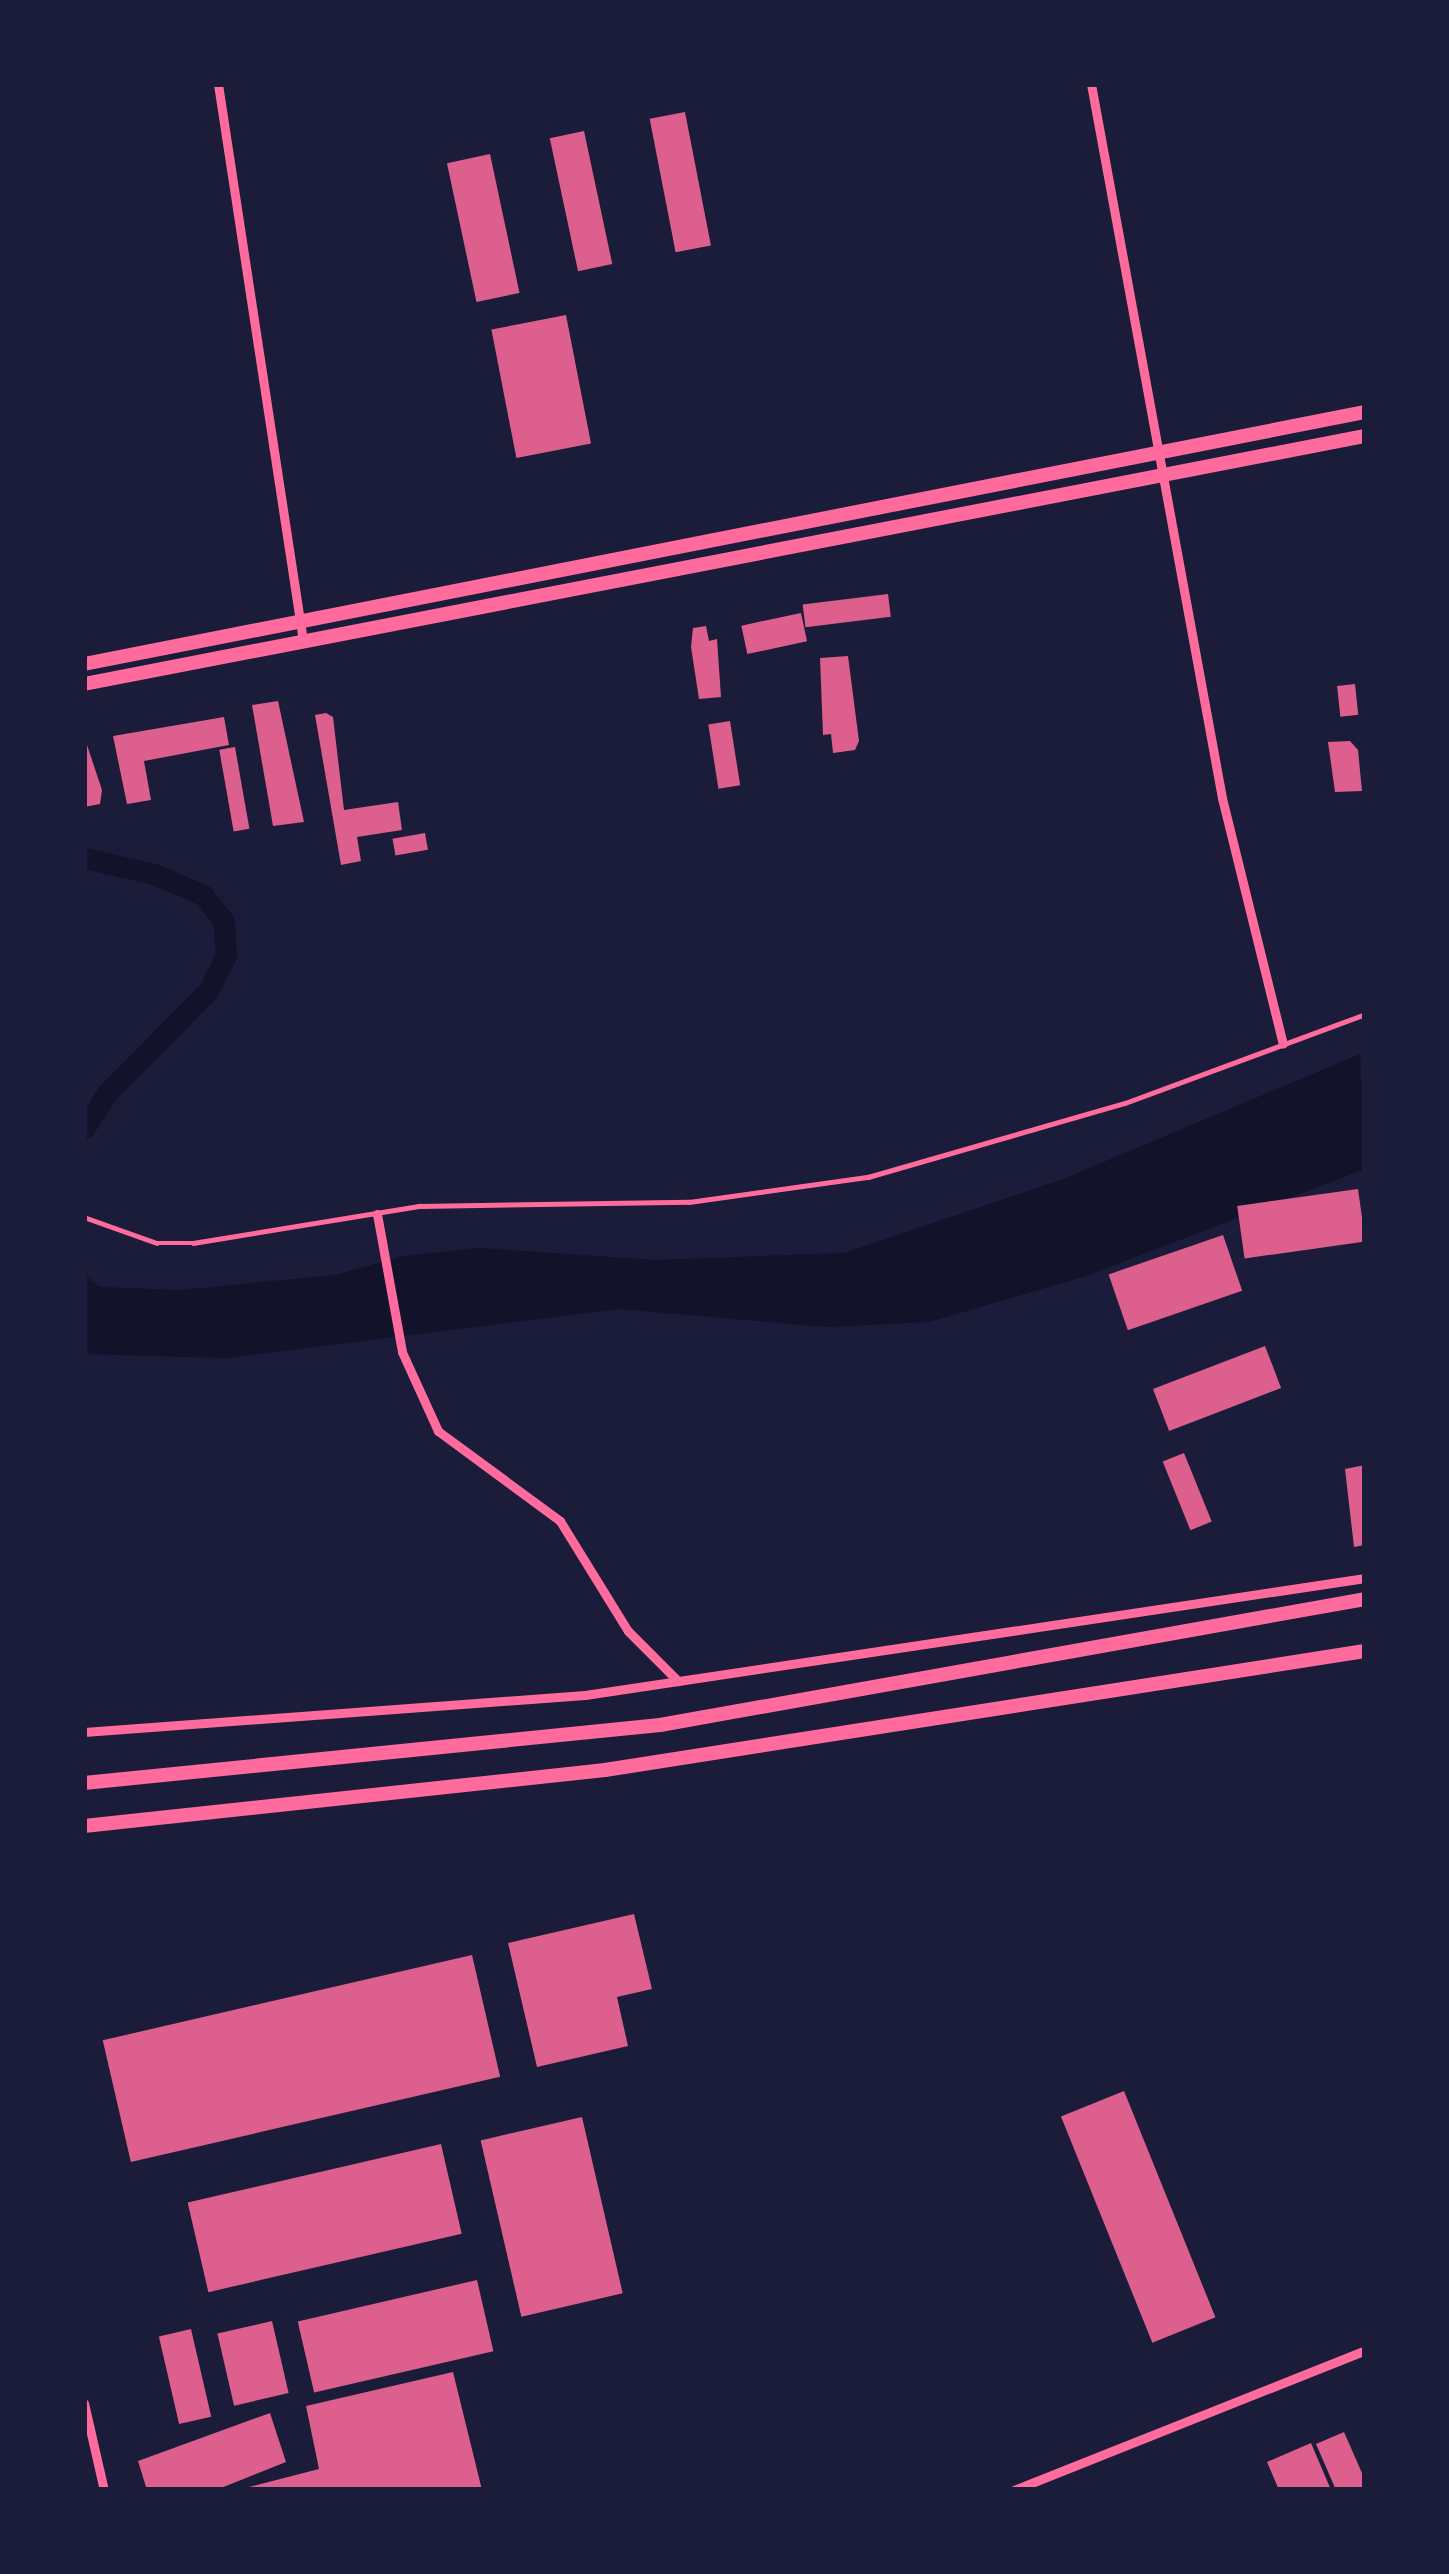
<!DOCTYPE html>
<html>
<head>
<meta charset="utf-8">
<style>
  body { margin:0 }
  #map { position:relative; width:1449px; height:2574px; overflow:hidden; background:#1b1b3a; font-family:Manrope,sans-serif }
  div>[style] { position:absolute }
  .water>* { inset:0; background:#12122b }
  .canal>* { height:21px; margin:-10.5px; padding:0 10.5px; transform-origin:10.5px; border-radius:10.5px; background:#12122b }
  .building>* { inset:0; background:#dd5f8e; transform-origin:0 0 }
  .service>* { height:4.5px; margin:-2.25px; padding:0 2.25px; transform-origin:2.25px; border-radius:2.25px; background:#ff6b9d }
  .minor>* { height:9px; margin:-4.5px; padding:0 4.5px; transform-origin:4.5px; border-radius:4.5px; background:#ff6b9d }
  .secondary>* { height:14px; margin:-7px; padding:0 7px; transform-origin:7px; border-radius:7px; background:#ff6b9d }
  span { translate:-50% -50%; white-space:nowrap; text-align:center; line-height:1.15; -webkit-text-stroke:9px #1b1b3a; paint-order:stroke }
  .frame { position:absolute; inset:0; border:87px solid #1b1b3a; pointer-events:none }
</style>
</head>
<body>
<div id="map">
  <div class="water">
    <i style="clip-path:polygon(1360px 1054px,1365px 1169px,1086px 1276px,929px 1322px,827px 1327px,619px 1309px,226px 1358px,84px 1354px,84px 1274px,99px 1287px,180px 1290px,335px 1275px,404px 1256px,480px 1248px,656px 1260px,844px 1253px,1063px 1179px)"></i>
  </div>
  <div class="canal">
    <i style="left:84px;top:858px;width:72px;rotate:12.9deg"></i>
    <i style="left:154px;top:874px;width:53px;rotate:23.2deg"></i>
    <i style="left:203px;top:895px;width:34px;rotate:52deg"></i>
    <i style="left:224px;top:922px;width:34px;rotate:87deg"></i>
    <i style="left:226px;top:956px;width:39px;rotate:117deg"></i>
    <i style="left:208px;top:991px;width:142px;rotate:134.7deg"></i>
    <i style="left:108px;top:1092px;width:44px;rotate:123deg"></i>
  </div>
  <div class="building">
    <i style="left:685px;top:112px;width:136px;height:36px;rotate:79deg"></i>
    <i style="left:584px;top:131px;width:136px;height:35px;rotate:78deg"></i>
    <i style="left:490px;top:154px;width:142px;height:44px;rotate:78deg"></i>
    <i style="left:566px;top:315px;width:131px;height:76px;rotate:79deg"></i>
    <i style="left:888px;top:594px;width:23px;height:86px;rotate:83deg"></i>
    <i style="left:801px;top:613px;width:29px;height:61px;rotate:78deg"></i>
    <i style="clip-path:polygon(706px 626px,709px 641px,717px 639px,721px 697px,699px 699px,691px 647px,693px 628px)"></i>
    <i style="clip-path:polygon(848px 656px,859px 741px,855px 750px,833px 753px,831px 734px,823px 735px,820px 658px)"></i>
    <i style="left:1355px;top:684px;width:31px;height:18px;rotate:84deg"></i>
    <i style="clip-path:polygon(278px 701px,304px 822px,273px 826px,252px 705px)"></i>
    <i style="clip-path:polygon(326px 713px,333px 717px,344px 810px,398px 802px,402px 830px,357px 837px,361px 861px,341px 865px,315px 715px)"></i>
    <i style="clip-path:polygon(224px 717px,229px 745px,144px 761px,151px 800px,127px 804px,113px 736px)"></i>
    <i style="left:730px;top:721px;width:65px;height:22px;rotate:81deg"></i>
    <i style="clip-path:polygon(84px 736px,102px 790px,100px 804px,84px 807px)"></i>
    <i style="clip-path:polygon(1350px 741px,1358px 750px,1362px 791px,1335px 792px,1328px 742px)"></i>
    <i style="left:235px;top:747px;width:83px;height:16px;rotate:80deg"></i>
    <i style="left:425px;top:833px;width:17px;height:33px;rotate:80deg"></i>
    <i style="left:1358px;top:1189px;width:53px;height:122px;rotate:82deg"></i>
    <i style="left:1223px;top:1235px;width:59px;height:121px;rotate:71deg"></i>
    <i style="left:1265px;top:1346px;width:45px;height:120px;rotate:69deg"></i>
    <i style="left:1184px;top:1453px;width:74px;height:23px;rotate:68deg"></i>
    <i style="clip-path:polygon(1365px 1465px,1365px 1545px,1354px 1547px,1345px 1469px)"></i>
    <i style="clip-path:polygon(634px 1914px,652px 1989px,617px 1997px,628px 2046px,537px 2067px,508px 1943px)"></i>
    <i style="left:472px;top:1955px;width:125px;height:379px;rotate:77deg"></i>
    <i style="left:1124px;top:2091px;width:244px;height:68px;rotate:68deg"></i>
    <i style="left:582px;top:2117px;width:181px;height:104px;rotate:77deg"></i>
    <i style="left:441px;top:2144px;width:92px;height:260px;rotate:77deg"></i>
    <i style="left:477px;top:2280px;width:73px;height:184px;rotate:77deg"></i>
    <i style="left:272px;top:2321px;width:74px;height:56px;rotate:77deg"></i>
    <i style="left:191px;top:2329px;width:90px;height:33px;rotate:77deg"></i>
    <i style="clip-path:polygon(453px 2372px,482px 2490px,237px 2490px,319px 2469px,306px 2406px)"></i>
    <i style="clip-path:polygon(270px 2413px,286px 2462px,216px 2490px,147px 2490px,138px 2461px)"></i>
    <i style="clip-path:polygon(1344px 2432px,1365px 2480px,1365px 2490px,1336px 2490px,1316px 2444px)"></i>
    <i style="clip-path:polygon(1311px 2443px,1331px 2490px,1279px 2490px,1267px 2462px)"></i>
  </div>
  <div class="service">
    <i style="left:84px;top:1217px;width:77px;rotate:19.6deg"></i>
    <i style="left:157px;top:1243px;width:36px"></i>
    <i style="left:193px;top:1243px;width:230px;rotate:-9.3deg"></i>
    <i style="left:420px;top:1206px;width:269px;rotate:-0.9deg"></i>
    <i style="left:689px;top:1202px;width:181px;rotate:-8deg"></i>
    <i style="left:868px;top:1177px;width:267px;rotate:-16.1deg"></i>
    <i style="left:1125px;top:1103px;width:256px;rotate:-20.3deg"></i>
  </div>
  <div class="minor">
    <i style="left:218px;top:84px;width:563px;rotate:81.32deg"></i>
    <i style="left:1091px;top:84px;width:726px;rotate:79.6deg"></i>
    <i style="left:1222px;top:798px;width:253px;rotate:76.1deg"></i>
    <i style="left:377px;top:1214px;width:140px;rotate:79.7deg"></i>
    <i style="left:402px;top:1352px;width:87px;rotate:65.5deg"></i>
    <i style="left:438px;top:1431px;width:152px;rotate:36.4deg"></i>
    <i style="left:560px;top:1521px;width:129px;rotate:58.3deg"></i>
    <i style="left:628px;top:1631px;width:71px;rotate:45deg"></i>
    <i style="left:84px;top:1732px;width:502px;rotate:-4.22deg"></i>
    <i style="left:585px;top:1695px;width:789px;rotate:-8.53deg"></i>
    <i style="left:84px;top:2403px;width:89px;rotate:77.1deg"></i>
    <i style="left:1014px;top:2490px;width:378px;rotate:-21.7deg"></i>
  </div>
  <div class="secondary">
    <i style="left:84px;top:664px;width:1306px;rotate:-11.13deg"></i>
    <i style="left:84px;top:684px;width:1305px;rotate:-10.96deg"></i>
    <i style="left:84px;top:1783px;width:579px;rotate:-5.75deg"></i>
    <i style="left:660px;top:1725px;width:716px;rotate:-10.13deg"></i>
    <i style="left:84px;top:1826px;width:524px;rotate:-6.13deg"></i>
    <i style="left:605px;top:1770px;width:769px;rotate:-8.9deg"></i>
  </div>
  <div class="frame"></div>
</div>
</body>
</html>
